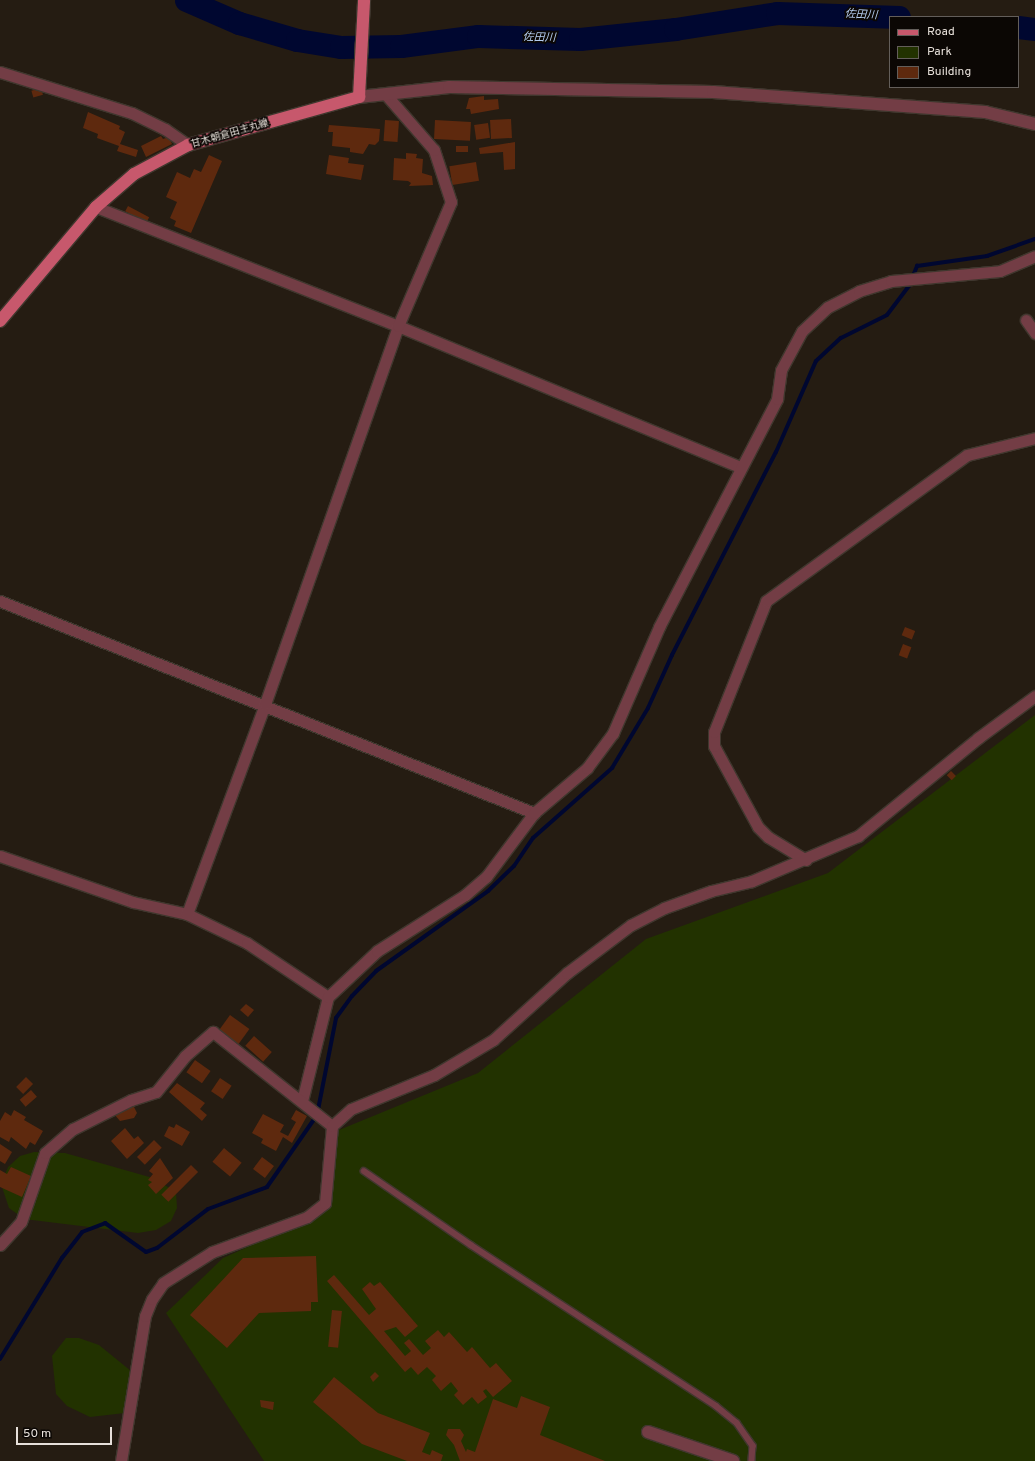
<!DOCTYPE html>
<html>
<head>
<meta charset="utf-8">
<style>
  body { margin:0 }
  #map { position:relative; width:1035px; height:1461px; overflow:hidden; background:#251c12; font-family:Overpass,"Noto Sans JP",sans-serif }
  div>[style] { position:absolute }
  .green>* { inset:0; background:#223200 }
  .stream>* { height:4px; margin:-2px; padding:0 2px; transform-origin:2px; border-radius:2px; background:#000730 }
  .river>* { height:23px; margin:-11.5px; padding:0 11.5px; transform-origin:11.5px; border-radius:11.5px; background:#000730 }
  .building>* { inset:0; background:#5e290e; transform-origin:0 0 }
  .roads { filter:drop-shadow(1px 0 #40372e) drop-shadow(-1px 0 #40372e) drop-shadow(0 1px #40372e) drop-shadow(0 -1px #40372e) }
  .service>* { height:5.5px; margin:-2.75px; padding:0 2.75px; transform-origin:2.75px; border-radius:2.75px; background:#733d45 }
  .minor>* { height:11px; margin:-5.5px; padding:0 5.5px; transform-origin:5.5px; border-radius:5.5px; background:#733d45 }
  .tertiary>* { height:12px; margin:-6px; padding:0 6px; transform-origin:6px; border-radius:6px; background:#733d45 }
  .primary>* { height:12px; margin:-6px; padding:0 6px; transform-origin:6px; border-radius:6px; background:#c7586c }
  span { translate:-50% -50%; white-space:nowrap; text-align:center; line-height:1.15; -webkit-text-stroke:3.5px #0b0704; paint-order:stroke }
  .street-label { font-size:10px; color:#e7e0da }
  .water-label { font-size:11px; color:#b4ccef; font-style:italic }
  .legend { position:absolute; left:889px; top:16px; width:130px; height:72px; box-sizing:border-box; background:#0b0704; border:1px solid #635e5a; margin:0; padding:5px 7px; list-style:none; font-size:12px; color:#e7e0da }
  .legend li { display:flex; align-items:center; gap:8px; height:20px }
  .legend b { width:20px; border:1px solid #635e5a }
  .scale { position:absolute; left:16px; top:1427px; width:96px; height:18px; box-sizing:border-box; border:2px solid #e7e0da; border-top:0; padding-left:5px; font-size:12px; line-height:14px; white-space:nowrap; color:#e7e0da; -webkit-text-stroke:3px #0b0704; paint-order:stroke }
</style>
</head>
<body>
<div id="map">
  <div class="green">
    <i style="clip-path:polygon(1035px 715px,1035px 1461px,264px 1461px,166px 1313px,223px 1258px,324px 1213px,339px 1130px,478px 1073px,646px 939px,828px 873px)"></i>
    <i style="clip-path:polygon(34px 1152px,65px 1153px,153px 1178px,176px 1192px,177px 1208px,171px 1221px,156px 1230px,138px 1233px,24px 1219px,9px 1208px,1px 1184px,8px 1167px,20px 1156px)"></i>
    <i style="clip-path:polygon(66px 1338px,79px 1338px,99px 1345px,131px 1371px,125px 1413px,90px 1417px,67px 1406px,56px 1394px,52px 1356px)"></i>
  </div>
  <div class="stream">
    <i style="left:0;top:1359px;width:119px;rotate:-58.5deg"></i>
    <i style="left:62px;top:1258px;width:33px;rotate:-52deg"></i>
    <i style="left:82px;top:1232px;width:25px;rotate:-21deg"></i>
    <i style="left:105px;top:1223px;width:50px;rotate:35.3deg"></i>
    <i style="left:146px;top:1252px;width:12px;rotate:-20deg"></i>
    <i style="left:157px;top:1248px;width:64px;rotate:-37.4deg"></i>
    <i style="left:208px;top:1209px;width:63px;rotate:-20.4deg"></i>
    <i style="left:267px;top:1187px;width:88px;rotate:-55.2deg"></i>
    <i style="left:317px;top:1115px;width:99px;rotate:-78.9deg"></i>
    <i style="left:336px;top:1018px;width:27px;rotate:-54deg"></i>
    <i style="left:352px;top:996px;width:35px;rotate:-46deg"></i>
    <i style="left:376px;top:971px;width:138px;rotate:-35.5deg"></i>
    <i style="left:488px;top:891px;width:36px;rotate:-44deg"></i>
    <i style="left:514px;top:866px;width:34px;rotate:-56deg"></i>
    <i style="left:533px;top:838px;width:106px;rotate:-41.5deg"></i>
    <i style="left:612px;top:768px;width:70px;rotate:-59deg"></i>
    <i style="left:648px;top:708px;width:58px;rotate:-65.6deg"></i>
    <i style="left:672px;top:655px;width:228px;rotate:-62.9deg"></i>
    <i style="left:776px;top:452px;width:99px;rotate:-66.3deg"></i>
    <i style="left:816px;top:361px;width:34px;rotate:-43deg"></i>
    <i style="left:841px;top:338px;width:51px;rotate:-26.6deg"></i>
    <i style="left:887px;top:315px;width:36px;rotate:-53deg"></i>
    <i style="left:909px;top:286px;width:22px;rotate:-68deg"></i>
    <i style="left:917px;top:266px;width:71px;rotate:-8.1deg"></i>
    <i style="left:987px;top:256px;width:51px;rotate:-19.5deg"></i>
  </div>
  <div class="river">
    <i style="left:186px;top:0;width:58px;rotate:23.5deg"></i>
    <i style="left:239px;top:23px;width:60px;rotate:16.3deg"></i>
    <i style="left:297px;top:40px;width:45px;rotate:9deg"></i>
    <i style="left:341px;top:47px;width:60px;rotate:-1deg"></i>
    <i style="left:401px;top:46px;width:78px;rotate:-7.4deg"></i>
    <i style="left:478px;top:36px;width:102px;rotate:1.7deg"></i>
    <i style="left:580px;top:39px;width:96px;rotate:-6deg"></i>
    <i style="left:675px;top:29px;width:103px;rotate:-8.9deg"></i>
    <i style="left:777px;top:13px;width:122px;rotate:1.9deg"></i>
    <i style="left:1018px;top:27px;width:17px;rotate:7deg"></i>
  </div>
  <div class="building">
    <i style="left:41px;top:88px;width:7px;height:10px;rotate:74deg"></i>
    <i style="clip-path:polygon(484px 96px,484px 100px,498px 99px,499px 109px,471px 114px,470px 109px,466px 109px,469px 98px)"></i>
    <i style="clip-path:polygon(88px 112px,120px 126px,119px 129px,125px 132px,120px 144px,138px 150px,136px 157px,117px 151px,119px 146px,97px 138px,98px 134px,83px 128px)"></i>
    <i style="left:511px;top:119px;width:19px;height:21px;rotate:87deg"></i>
    <i style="left:385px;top:120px;width:14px;height:21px;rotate:4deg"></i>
    <i style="left:435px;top:120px;width:36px;height:19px;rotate:3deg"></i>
    <i style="left:488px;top:123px;width:15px;height:14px;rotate:82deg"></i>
    <i style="clip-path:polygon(329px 125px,380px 129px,379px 141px,375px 145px,369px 144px,363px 154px,350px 152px,350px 148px,332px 146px,333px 132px,328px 132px)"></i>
    <i style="clip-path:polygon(161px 136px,163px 139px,169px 137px,172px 144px,146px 157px,141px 146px)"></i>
    <i style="clip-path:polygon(515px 142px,515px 169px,504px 170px,503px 152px,480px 154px,479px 148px)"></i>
    <i style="left:456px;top:146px;width:12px;height:6px"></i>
    <i style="clip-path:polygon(406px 153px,417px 154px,416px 158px,423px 159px,422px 173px,432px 176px,433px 185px,409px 186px,411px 183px,408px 181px,393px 180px,394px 158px,406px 159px)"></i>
    <i style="clip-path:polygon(209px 155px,222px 161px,191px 233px,174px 226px,176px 221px,170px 218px,177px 202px,166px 197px,177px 172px,190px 178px,194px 169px,201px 172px)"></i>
    <i style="clip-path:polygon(329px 155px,349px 158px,348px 163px,364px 165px,361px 180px,326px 174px)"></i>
    <i style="left:476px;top:162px;width:19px;height:27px;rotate:81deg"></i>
    <i style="left:128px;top:206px;width:24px;height:6px;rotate:28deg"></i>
    <i style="left:905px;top:627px;width:11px;height:9px;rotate:22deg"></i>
    <i style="left:903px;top:644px;width:9px;height:12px;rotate:21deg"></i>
    <i style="left:951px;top:771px;width:7px;height:6px;rotate:45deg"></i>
    <i style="clip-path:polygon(246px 1004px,254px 1010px,248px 1017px,240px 1010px)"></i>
    <i style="left:230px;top:1015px;width:24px;height:20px;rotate:36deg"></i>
    <i style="left:254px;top:1036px;width:24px;height:13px;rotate:42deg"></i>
    <i style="left:195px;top:1060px;width:19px;height:15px;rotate:35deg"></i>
    <i style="left:26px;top:1077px;width:10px;height:14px;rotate:45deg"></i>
    <i style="left:220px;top:1078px;width:14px;height:16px;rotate:34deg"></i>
    <i style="clip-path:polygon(177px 1083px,205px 1103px,200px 1109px,207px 1115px,202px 1121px,169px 1092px)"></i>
    <i style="left:31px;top:1090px;width:9px;height:15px;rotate:49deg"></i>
    <i style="clip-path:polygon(133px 1105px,137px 1113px,134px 1118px,120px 1121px,114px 1114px)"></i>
    <i style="clip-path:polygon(14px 1110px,26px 1117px,24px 1120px,43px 1131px,35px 1145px,30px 1142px,26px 1149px,11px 1137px,9px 1142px,0 1137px,0 1121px,5px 1112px,11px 1116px)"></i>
    <i style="clip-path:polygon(296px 1110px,307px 1116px,292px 1143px,283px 1137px,276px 1151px,261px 1143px,263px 1139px,252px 1133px,263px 1114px,284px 1125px,280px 1132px,288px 1136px,296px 1122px,291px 1119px)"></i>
    <i style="clip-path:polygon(176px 1124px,190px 1132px,182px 1146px,164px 1136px,169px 1126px,174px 1128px)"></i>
    <i style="clip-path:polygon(125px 1128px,134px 1139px,138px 1136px,144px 1143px,127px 1159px,111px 1141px)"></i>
    <i style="left:154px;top:1140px;width:11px;height:24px;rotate:45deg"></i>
    <i style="clip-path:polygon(0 1144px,12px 1152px,5px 1164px,0 1161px)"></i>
    <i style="left:224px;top:1148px;width:23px;height:18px;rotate:40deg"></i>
    <i style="left:262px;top:1157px;width:15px;height:15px;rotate:37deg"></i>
    <i style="clip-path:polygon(160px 1158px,173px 1178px,156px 1194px,148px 1185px,152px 1182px,148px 1180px,153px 1174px,149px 1171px)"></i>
    <i style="left:191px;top:1165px;width:10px;height:42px;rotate:45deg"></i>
    <i style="clip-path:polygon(11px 1167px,31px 1176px,22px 1197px,0 1187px,0 1170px,7px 1174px)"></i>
    <i style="clip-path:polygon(316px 1256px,318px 1302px,311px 1302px,311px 1311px,259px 1313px,227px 1348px,190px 1315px,243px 1258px)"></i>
    <i style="clip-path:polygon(334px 1275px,369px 1315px,376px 1309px,362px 1289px,370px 1282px,374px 1286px,380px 1282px,418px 1326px,405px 1337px,396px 1327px,384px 1331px,405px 1356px,411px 1351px,404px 1343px,409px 1339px,423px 1355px,431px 1348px,425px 1341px,438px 1330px,444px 1337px,449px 1332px,467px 1352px,472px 1347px,490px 1368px,496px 1363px,512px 1381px,493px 1397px,486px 1389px,483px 1391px,487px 1397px,478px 1404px,472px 1397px,463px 1405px,454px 1395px,458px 1391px,451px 1382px,441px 1391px,432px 1380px,436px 1376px,427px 1367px,418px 1375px,411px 1367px,405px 1372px,327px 1281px)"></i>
    <i style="left:332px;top:1310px;width:10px;height:37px;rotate:6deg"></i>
    <i style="clip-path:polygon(375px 1372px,379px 1376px,373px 1382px,370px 1377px)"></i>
    <i style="clip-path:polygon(334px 1377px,378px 1413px,430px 1433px,422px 1452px,430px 1455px,432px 1450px,443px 1455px,441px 1461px,407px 1461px,362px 1444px,313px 1402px)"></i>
    <i style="clip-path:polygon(521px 1396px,550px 1407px,540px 1435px,605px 1461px,460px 1461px,454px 1445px,446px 1435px,448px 1429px,460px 1429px,464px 1435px,461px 1441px,466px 1452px,467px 1449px,475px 1452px,493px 1399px,517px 1408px)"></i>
    <i style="clip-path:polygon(260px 1400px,274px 1402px,273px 1410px,261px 1407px)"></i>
  </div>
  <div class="roads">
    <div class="service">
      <i style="left:364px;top:1171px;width:130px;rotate:34.7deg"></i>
      <i style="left:471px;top:1245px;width:293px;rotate:33.3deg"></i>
      <i style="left:716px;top:1406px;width:27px;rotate:39deg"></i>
      <i style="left:737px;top:1423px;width:28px;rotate:55deg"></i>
      <i style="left:753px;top:1446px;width:15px;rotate:94deg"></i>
    </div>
    <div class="minor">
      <i style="left:0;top:72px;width:138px;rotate:17.3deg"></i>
      <i style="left:132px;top:113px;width:37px;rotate:26deg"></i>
      <i style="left:165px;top:129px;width:28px;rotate:35deg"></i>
      <i style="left:96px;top:207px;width:325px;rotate:21.5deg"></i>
      <i style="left:398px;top:326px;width:370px;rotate:22.4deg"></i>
      <i style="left:1026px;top:320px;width:16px;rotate:55deg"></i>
      <i style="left:0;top:601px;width:575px;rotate:21.65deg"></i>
      <i style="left:0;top:856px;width:141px;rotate:19.1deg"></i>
      <i style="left:133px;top:902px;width:55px;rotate:12.5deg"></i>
      <i style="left:187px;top:914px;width:67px;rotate:25.8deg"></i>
      <i style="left:247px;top:943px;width:97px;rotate:33.7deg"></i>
      <i style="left:806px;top:860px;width:44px;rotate:-148.8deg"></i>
      <i style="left:768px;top:837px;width:14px;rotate:-135deg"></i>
      <i style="left:758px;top:827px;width:92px;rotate:-118.5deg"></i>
      <i style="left:714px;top:746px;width:14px;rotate:-90deg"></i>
      <i style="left:714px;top:732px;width:141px;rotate:-68.3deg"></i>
      <i style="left:766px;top:601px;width:248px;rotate:-36deg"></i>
      <i style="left:967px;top:455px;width:70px;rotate:-14deg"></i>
      <i style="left:187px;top:914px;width:224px;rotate:-69.6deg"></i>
      <i style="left:265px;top:704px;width:401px;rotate:-70.6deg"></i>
      <i style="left:398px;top:326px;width:135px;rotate:-66.9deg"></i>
      <i style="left:451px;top:202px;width:55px;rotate:-108.1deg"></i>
      <i style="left:434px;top:150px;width:72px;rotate:-131deg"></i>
      <i style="left:302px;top:1101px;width:107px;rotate:-76deg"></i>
      <i style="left:328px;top:997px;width:67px;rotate:-43.2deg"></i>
      <i style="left:377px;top:951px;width:104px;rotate:-32.5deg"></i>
      <i style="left:465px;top:895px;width:28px;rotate:-41deg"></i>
      <i style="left:486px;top:877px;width:80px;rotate:-53.1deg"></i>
      <i style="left:534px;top:813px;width:70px;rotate:-40.3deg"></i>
      <i style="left:587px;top:768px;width:44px;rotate:-53.4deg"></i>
      <i style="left:613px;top:733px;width:116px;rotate:-66.5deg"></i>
      <i style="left:659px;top:627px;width:257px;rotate:-62.6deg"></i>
      <i style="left:777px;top:399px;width:29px;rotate:-82deg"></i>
      <i style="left:781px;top:370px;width:44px;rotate:-61.7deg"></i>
      <i style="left:802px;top:331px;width:35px;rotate:-43deg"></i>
      <i style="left:828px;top:307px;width:35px;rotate:-27deg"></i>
      <i style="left:859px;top:291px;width:34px;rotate:-17deg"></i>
      <i style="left:891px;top:281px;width:109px;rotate:-5.2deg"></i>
      <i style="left:1000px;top:271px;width:38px;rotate:-23deg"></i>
      <i style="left:0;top:1245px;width:31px;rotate:-48deg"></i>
      <i style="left:21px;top:1222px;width:73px;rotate:-70.8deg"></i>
      <i style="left:45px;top:1153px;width:37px;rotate:-41deg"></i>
      <i style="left:73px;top:1129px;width:65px;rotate:-26.6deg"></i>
      <i style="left:131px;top:1100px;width:26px;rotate:-18deg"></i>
      <i style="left:156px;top:1092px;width:46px;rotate:-51.1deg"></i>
      <i style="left:185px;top:1056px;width:37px;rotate:-41deg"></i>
      <i style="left:213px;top:1032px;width:152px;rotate:38.3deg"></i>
      <i style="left:121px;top:1461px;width:147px;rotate:-80.6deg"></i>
      <i style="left:145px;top:1316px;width:18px;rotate:-68deg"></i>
      <i style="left:152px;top:1299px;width:19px;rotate:-55deg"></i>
      <i style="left:163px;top:1283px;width:58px;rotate:-32.3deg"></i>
      <i style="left:212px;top:1252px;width:101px;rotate:-20.2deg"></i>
      <i style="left:307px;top:1217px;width:23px;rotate:-38deg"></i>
      <i style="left:325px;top:1203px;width:77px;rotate:-84.8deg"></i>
      <i style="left:332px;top:1126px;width:25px;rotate:-42deg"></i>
      <i style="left:351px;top:1109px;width:90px;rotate:-22.3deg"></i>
      <i style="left:434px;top:1075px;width:69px;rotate:-30.7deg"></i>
      <i style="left:493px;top:1040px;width:100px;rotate:-42.2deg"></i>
      <i style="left:567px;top:973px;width:80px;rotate:-36.9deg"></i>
      <i style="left:631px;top:925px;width:37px;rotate:-27deg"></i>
      <i style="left:664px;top:908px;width:50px;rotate:-19.9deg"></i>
      <i style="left:711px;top:891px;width:42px;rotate:-13.7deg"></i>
      <i style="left:752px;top:881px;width:115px;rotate:-23deg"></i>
      <i style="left:858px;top:836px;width:155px;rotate:-39.2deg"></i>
      <i style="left:978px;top:738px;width:71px;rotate:-36.4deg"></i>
    </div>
    <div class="tertiary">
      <i style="left:359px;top:97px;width:91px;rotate:-6.3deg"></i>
      <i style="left:449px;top:87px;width:264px;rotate:1.1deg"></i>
      <i style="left:713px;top:92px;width:273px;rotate:4.2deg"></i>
      <i style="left:985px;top:112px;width:51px;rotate:13.5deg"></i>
      <i style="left:648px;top:1432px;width:90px;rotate:18.8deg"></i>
    </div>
    <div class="primary">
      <i style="left:0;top:321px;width:149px;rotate:-49.9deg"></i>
      <i style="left:96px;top:207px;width:50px;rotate:-41deg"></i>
      <i style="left:134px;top:174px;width:61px;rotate:-28.2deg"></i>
      <i style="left:188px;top:145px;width:178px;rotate:-15.7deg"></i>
      <i style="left:359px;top:97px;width:97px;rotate:-87deg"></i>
    </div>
  </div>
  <div class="street-label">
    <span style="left:230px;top:134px;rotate:-16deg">甘木朝倉田主丸線</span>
  </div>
  <div class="water-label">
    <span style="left:861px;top:15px;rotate:3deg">佐田川</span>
    <span style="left:539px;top:38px;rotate:2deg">佐田川</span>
  </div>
  <ul class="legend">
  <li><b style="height:5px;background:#c7586c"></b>Road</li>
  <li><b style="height:11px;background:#223200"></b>Park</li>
  <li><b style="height:11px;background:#5e290e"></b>Building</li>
  </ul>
  <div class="scale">50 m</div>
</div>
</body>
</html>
